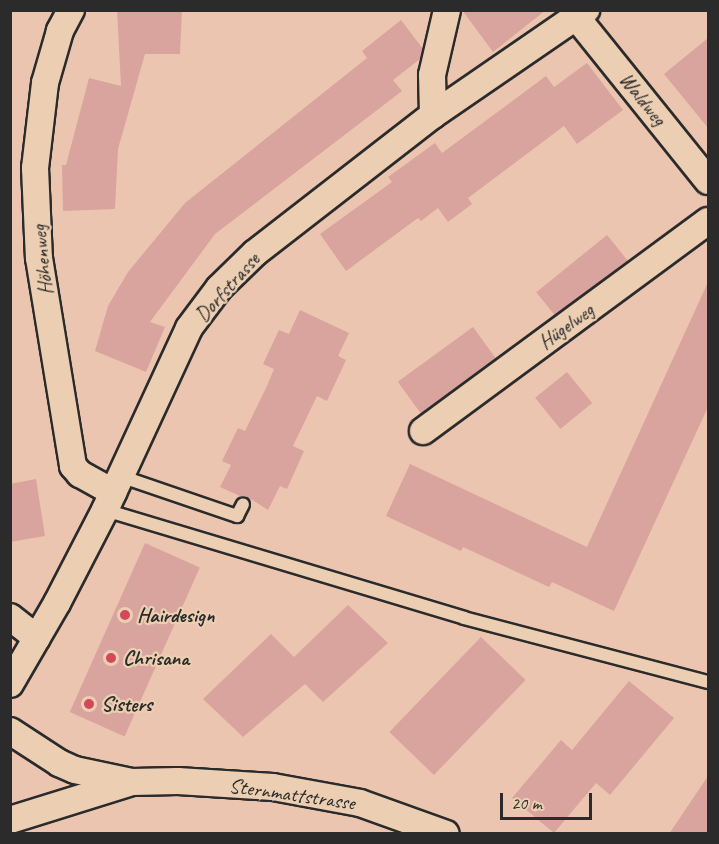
<!DOCTYPE html>
<html>
<head>
<meta charset="utf-8">
<style>
  body { margin:0 }
  #map { position:relative; width:719px; height:844px; overflow:hidden; background:#ebc5b0; font-family:Caveat,sans-serif }
  div>[style] { position:absolute }
  .building>* { inset:0; background:#daa49e; transform-origin:0 0 }
  .roads { filter:drop-shadow(2px 0 #2b2b2b) drop-shadow(-2px 0 #2b2b2b) drop-shadow(0 2px #2b2b2b) drop-shadow(0 -2px #2b2b2b) }
  .lane>* { height:12px; margin:-6px; padding:0 6px; transform-origin:6px; border-radius:6px; background:#eccfb3 }
  .street>* { height:26px; margin:-13px; padding:0 13px; transform-origin:13px; border-radius:13px; background:#eccfb3 }
  .dots>* { width:16px; height:16px; translate:-50% -50%; box-sizing:border-box; border:3px solid #eccfb3; border-radius:50% }
  span { translate:-50% -50%; white-space:nowrap; text-align:center; line-height:1.15; -webkit-text-stroke:4.5px #eccfb3; paint-order:stroke }
  .street-label { font-size:21px; color:#2b2b2b }
  .poi-label { font-size:21px; color:#2b2b2b; font-weight:700 }
  .left { translate:0 -50%; text-align:left }
  .frame { position:absolute; inset:0; border:12px solid #2b2b2b; pointer-events:none }
  .scale { position:absolute; left:500px; top:793px; width:92px; height:27px; box-sizing:border-box; border:3px solid #2b2b2b; border-top:0; padding-left:8px; font-size:18px; line-height:21px; white-space:nowrap; color:#2b2b2b; -webkit-text-stroke:4px #eccfb3; paint-order:stroke }
</style>
</head>
<body>
<div id="map">
  <div class="building">
    <i style="clip-path:polygon(117px 10px,182px 10px,180px 54px,145px 54px,118px 149px,115px 209px,63px 211px,62px 165px,66px 165px,89px 78px,121px 86px)"></i>
    <i style="clip-path:polygon(462px 10px,546px 10px,493px 52px)"></i>
    <i style="clip-path:polygon(401px 20px,423px 49px,420px 59px,393px 80px,402px 91px,215px 234px,150px 322px,165px 327px,146px 372px,95px 351px,108px 306px,128px 272px,185px 203px,367px 58px,362px 51px)"></i>
    <i style="clip-path:polygon(708px 38px,708px 128px,664px 74px)"></i>
    <i style="clip-path:polygon(587px 63px,623px 110px,577px 144px,564px 126px,468px 198px,472px 204px,448px 222px,438px 208px,421px 221px,418px 218px,346px 271px,320px 234px,392px 182px,388px 177px,435px 143px,442px 153px,546px 76px,554px 87px)"></i>
    <i style="left:607px;top:235px;width:33px;height:91px;rotate:51deg"></i>
    <i style="clip-path:polygon(708px 282px,708px 407px,614px 611px,552px 582px,549px 587px,463px 547px,461px 551px,386px 516px,410px 464px,587px 547px)"></i>
    <i style="clip-path:polygon(300px 310px,349px 333px,338px 356px,346px 360px,327px 401px,317px 396px,293px 446px,304px 451px,287px 489px,280px 486px,268px 510px,246px 496px,240px 496px,220px 487px,231px 465px,222px 461px,238px 428px,245px 431px,266px 388px,274px 369px,263px 364px,279px 330px,289px 334px)"></i>
    <i style="left:473px;top:327px;width:39px;height:93px;rotate:54deg"></i>
    <i style="left:567px;top:372px;width:40px;height:41px;rotate:51deg"></i>
    <i style="clip-path:polygon(36px 479px,45px 536px,10px 542px,10px 484px)"></i>
    <i style="left:145px;top:543px;width:60px;height:185px;rotate:24deg"></i>
    <i style="clip-path:polygon(348px 605px,388px 643px,323px 702px,305px 684px,243px 737px,203px 699px,271px 634px,294px 657px)"></i>
    <i style="left:481px;top:637px;width:62px;height:132px;rotate:44deg"></i>
    <i style="clip-path:polygon(629px 681px,674px 718px,610px 795px,596px 783px,554px 833px,512px 798px,561px 740px,572px 750px)"></i>
    <i style="clip-path:polygon(708px 776px,708px 834px,669px 834px)"></i>
  </div>
  <div class="roads">
    <div class="lane">
      <i style="left:120px;top:476px;width:124px;rotate:18.9deg"></i>
      <i style="left:237px;top:516px;width:13px;rotate:-63deg"></i>
      <i style="left:105px;top:510px;width:375px;rotate:16.7deg"></i>
      <i style="left:464px;top:618px;width:252px;rotate:14.7deg"></i>
    </div>
    <div class="street">
      <i style="left:71px;top:10px;width:24px;rotate:118deg"></i>
      <i style="left:60px;top:31px;width:54px;rotate:106.1deg"></i>
      <i style="left:45px;top:83px;width:86px;rotate:96.7deg"></i>
      <i style="left:35px;top:168px;width:90px;rotate:87.5deg"></i>
      <i style="left:39px;top:258px;width:211px;rotate:80.7deg"></i>
      <i style="left:73px;top:466px;width:11px;rotate:49deg"></i>
      <i style="left:80px;top:474px;width:38px;rotate:29deg"></i>
      <i style="left:577px;top:18px;width:209px;rotate:51.2deg"></i>
      <i style="left:433px;top:115px;width:40px;rotate:-91.4deg"></i>
      <i style="left:432px;top:75px;width:67px;rotate:-77deg"></i>
      <i style="left:423px;top:431px;width:354px;rotate:-36.4deg"></i>
      <i style="left:10px;top:617px;width:34px;rotate:38deg"></i>
      <i style="left:10px;top:684px;width:94px;rotate:-59.9deg"></i>
      <i style="left:57px;top:603px;width:105px;rotate:-62.7deg"></i>
      <i style="left:105px;top:510px;width:200px;rotate:-65.2deg"></i>
      <i style="left:189px;top:328px;width:50px;rotate:-53.1deg"></i>
      <i style="left:219px;top:288px;width:50px;rotate:-44.2deg"></i>
      <i style="left:255px;top:253px;width:225px;rotate:-37.8deg"></i>
      <i style="left:433px;top:115px;width:186px;rotate:-34.5deg"></i>
      <i style="left:10px;top:731px;width:59px;rotate:33.1deg"></i>
      <i style="left:59px;top:763px;width:17px;rotate:24deg"></i>
      <i style="left:75px;top:770px;width:58px;rotate:11.9deg"></i>
      <i style="left:132px;top:782px;width:46px;rotate:-1.2deg"></i>
      <i style="left:178px;top:781px;width:95px;rotate:3.6deg"></i>
      <i style="left:273px;top:787px;width:88px;rotate:10.4deg"></i>
      <i style="left:360px;top:803px;width:91px;rotate:19.8deg"></i>
      <i style="left:10px;top:820px;width:125px;rotate:-17.3deg"></i>
    </div>
  </div>
  <div class="dots">
    <i style="left:125px;top:615px;background:#d1495b"></i>
    <i style="left:111px;top:658px;background:#d1495b"></i>
    <i style="left:89px;top:704px;background:#d1495b"></i>
  </div>
  <div class="street-label">
    <span style="left:643px;top:99px;rotate:51deg">Waldweg</span>
    <span style="left:42px;top:260px;rotate:-96deg">Höhenweg</span>
    <span style="left:227px;top:287px;rotate:-48deg">Dorfstrasse</span>
    <span style="left:566px;top:326px;rotate:-36deg">Hügelweg</span>
    <span style="left:292px;top:794px;rotate:8deg">Sternmattstrasse</span>
  </div>
  <div class="poi-label">
    <span class="left" style="left:137px;top:615px">Hairdesign</span>
    <span class="left" style="left:123px;top:658px">Chrisana</span>
    <span class="left" style="left:101px;top:704px">Sisters</span>
  </div>
  <div class="frame"></div>
  <div class="scale">20 m</div>
</div>
</body>
</html>
